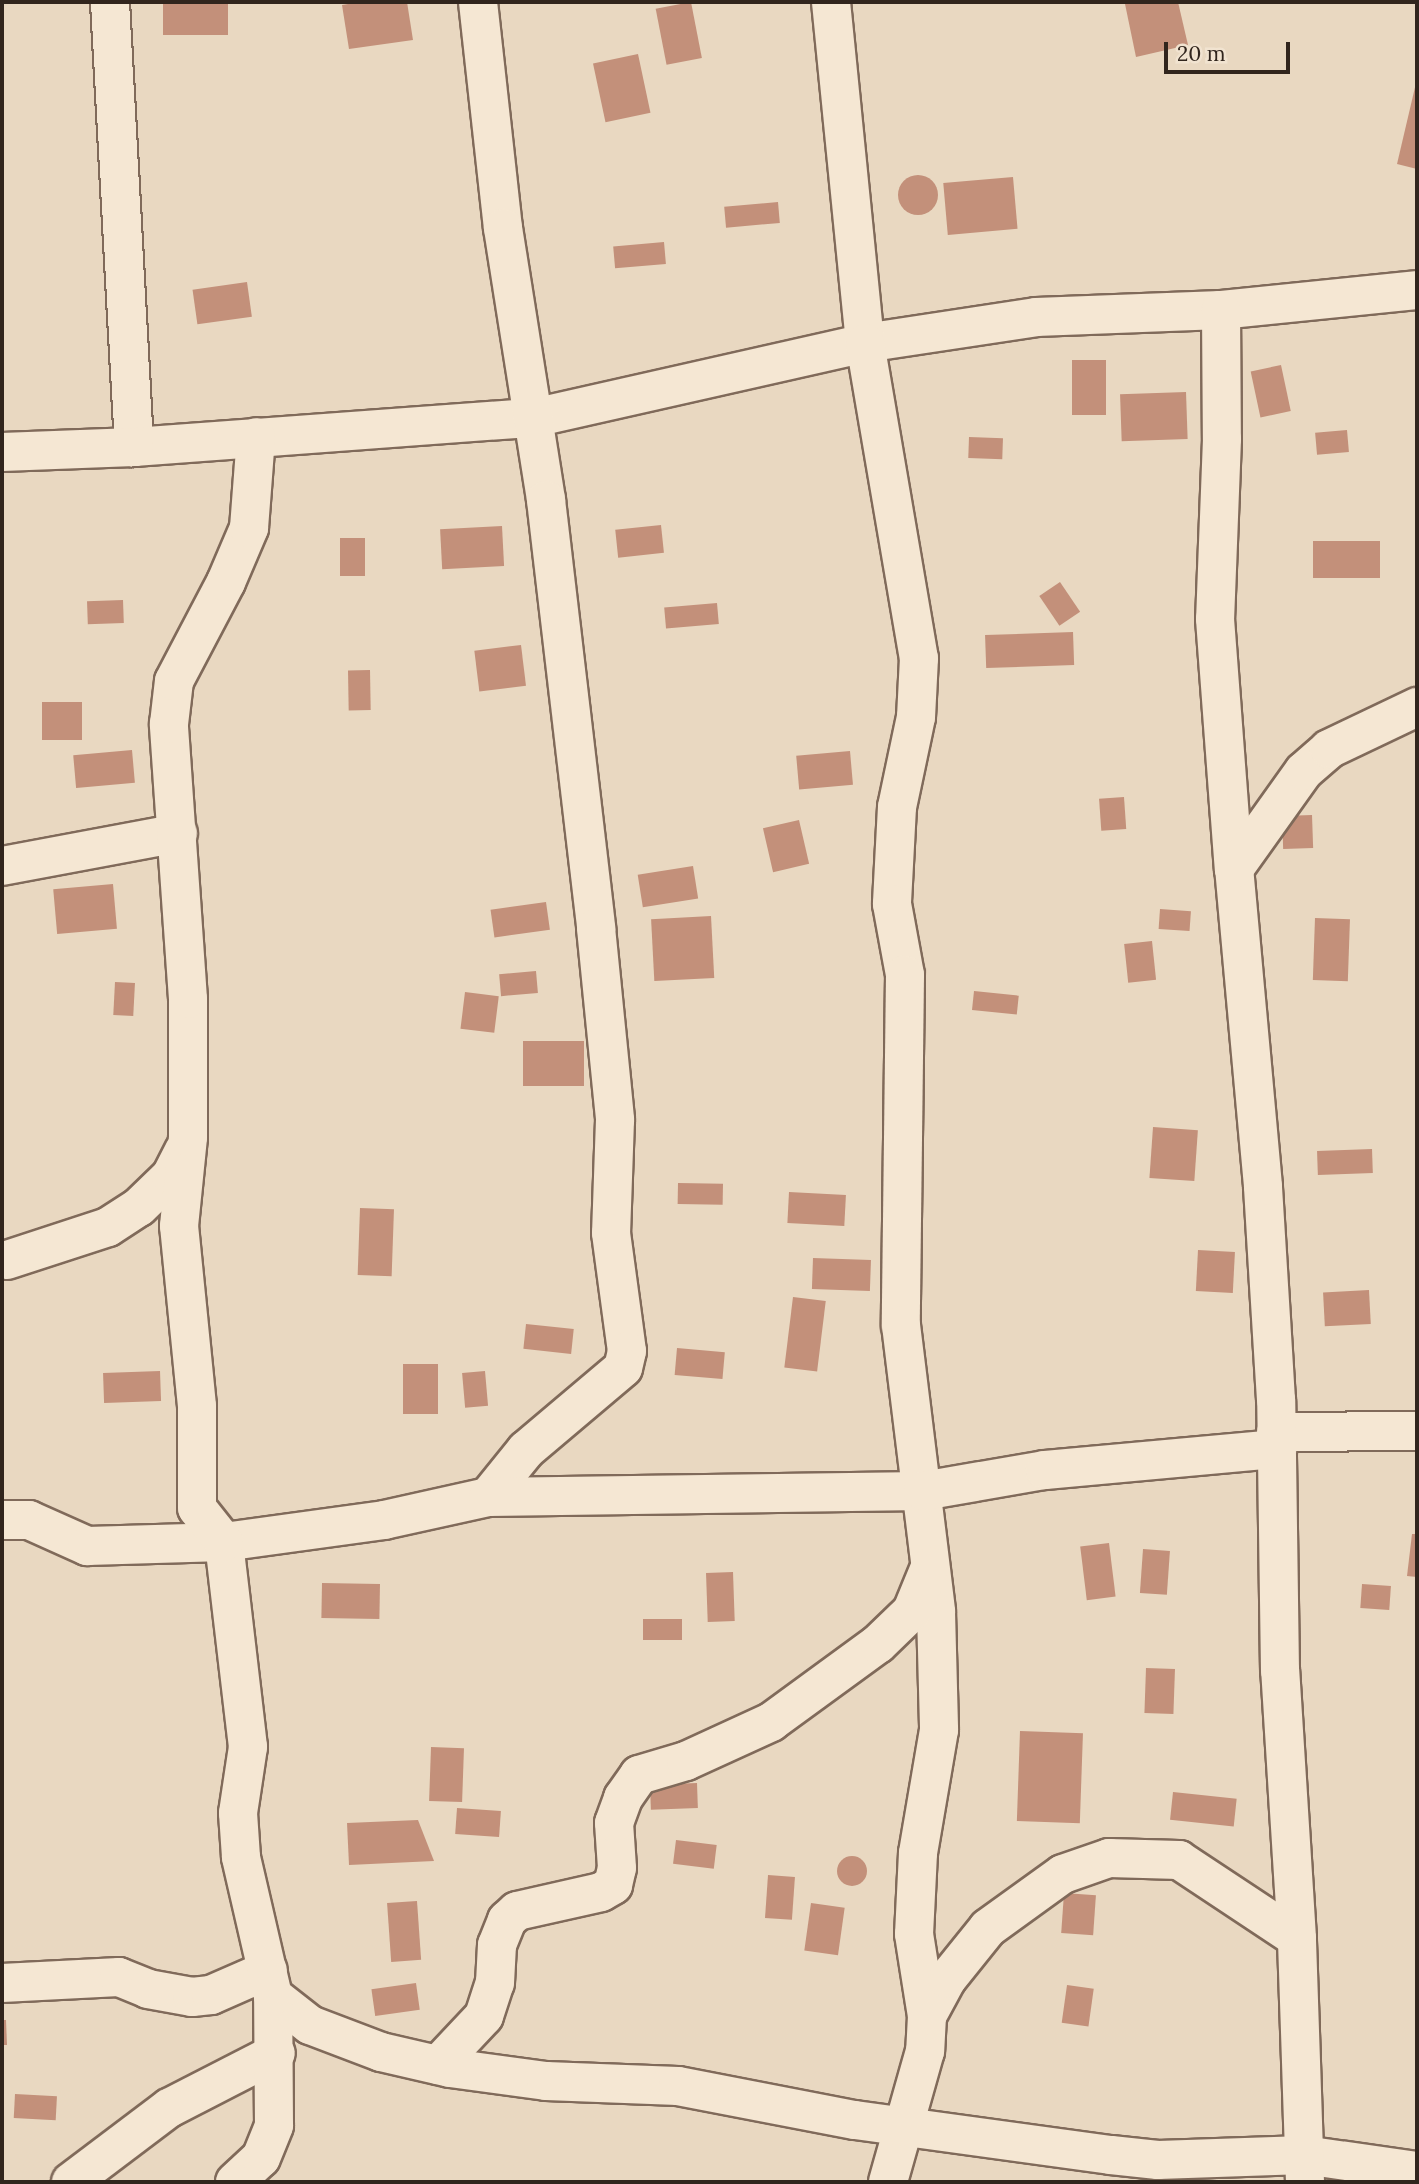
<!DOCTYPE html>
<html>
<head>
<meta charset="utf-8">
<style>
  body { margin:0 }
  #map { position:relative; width:1419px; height:2184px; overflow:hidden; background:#e9d8c1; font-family:Lora,serif }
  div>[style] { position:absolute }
  .building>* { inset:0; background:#c3907a; transform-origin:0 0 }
  .round { border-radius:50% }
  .roads { filter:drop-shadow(2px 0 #806a5a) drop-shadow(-2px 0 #806a5a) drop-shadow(0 2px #806a5a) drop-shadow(0 -2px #806a5a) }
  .street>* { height:38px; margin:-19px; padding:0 19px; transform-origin:19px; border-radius:19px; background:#f5e7d3 }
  span { translate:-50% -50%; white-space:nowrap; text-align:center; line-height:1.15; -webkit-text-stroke:5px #f1e3d0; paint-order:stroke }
  .frame { position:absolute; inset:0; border:4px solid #31251d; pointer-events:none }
  .scale { position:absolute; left:1164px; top:42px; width:126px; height:32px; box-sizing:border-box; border:4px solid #31251d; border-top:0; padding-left:9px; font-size:21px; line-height:24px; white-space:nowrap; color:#31251d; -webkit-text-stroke:5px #f1e3d0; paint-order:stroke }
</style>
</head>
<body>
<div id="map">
  <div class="building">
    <i style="left:163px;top:2px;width:65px;height:33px"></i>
    <i style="clip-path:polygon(360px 2px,407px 2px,413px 40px,349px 49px,342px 5px)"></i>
    <i style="left:691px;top:2px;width:57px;height:36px;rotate:79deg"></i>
    <i style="clip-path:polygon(1137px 2px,1178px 2px,1188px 45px,1136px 57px,1125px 4px)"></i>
    <i style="left:638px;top:54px;width:60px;height:46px;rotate:78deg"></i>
    <i style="clip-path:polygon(1416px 83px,1417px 83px,1417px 169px,1397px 164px)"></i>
    <i class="round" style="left:898px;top:175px;width:40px;height:40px"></i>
    <i style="left:1013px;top:177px;width:52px;height:70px;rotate:85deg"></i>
    <i style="left:778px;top:202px;width:21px;height:54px;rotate:85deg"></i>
    <i style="left:664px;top:242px;width:22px;height:51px;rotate:85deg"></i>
    <i style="left:247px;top:282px;width:35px;height:55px;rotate:82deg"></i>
    <i style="left:1072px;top:360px;width:34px;height:55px"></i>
    <i style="left:1281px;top:365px;width:47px;height:31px;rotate:78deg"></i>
    <i style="left:1186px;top:392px;width:47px;height:66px;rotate:88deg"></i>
    <i style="left:1347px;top:430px;width:22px;height:32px;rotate:85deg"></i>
    <i style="left:969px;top:437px;width:34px;height:21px;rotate:2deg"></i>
    <i style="left:661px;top:525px;width:28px;height:46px;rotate:84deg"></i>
    <i style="left:502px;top:526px;width:40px;height:62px;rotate:87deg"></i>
    <i style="left:365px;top:538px;width:38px;height:25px;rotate:90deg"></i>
    <i style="left:1380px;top:541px;width:37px;height:67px;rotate:90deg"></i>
    <i style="left:1060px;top:582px;width:36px;height:25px;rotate:56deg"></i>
    <i style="left:123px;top:600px;width:23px;height:36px;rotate:88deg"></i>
    <i style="left:717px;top:603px;width:21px;height:53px;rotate:85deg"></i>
    <i style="left:1073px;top:632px;width:33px;height:88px;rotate:88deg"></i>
    <i style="left:521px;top:645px;width:41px;height:47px;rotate:83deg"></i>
    <i style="left:370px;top:670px;width:40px;height:22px;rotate:89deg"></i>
    <i style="left:82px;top:702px;width:38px;height:40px;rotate:90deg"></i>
    <i style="left:132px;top:750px;width:33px;height:59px;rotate:85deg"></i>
    <i style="left:850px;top:751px;width:34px;height:54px;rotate:85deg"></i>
    <i style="left:1124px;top:797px;width:32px;height:25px;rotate:86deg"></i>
    <i style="left:1312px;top:815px;width:33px;height:30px;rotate:88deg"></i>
    <i style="left:799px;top:820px;width:45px;height:37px;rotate:77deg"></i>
    <i style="left:693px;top:866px;width:33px;height:56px;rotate:81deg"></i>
    <i style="left:113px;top:884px;width:45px;height:60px;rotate:85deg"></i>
    <i style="left:546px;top:902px;width:28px;height:56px;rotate:82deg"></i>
    <i style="left:1160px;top:909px;width:31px;height:20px;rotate:4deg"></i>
    <i style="left:711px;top:916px;width:62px;height:60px;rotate:87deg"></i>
    <i style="left:1315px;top:918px;width:35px;height:62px;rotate:2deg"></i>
    <i style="left:1152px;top:941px;width:39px;height:28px;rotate:84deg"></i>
    <i style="left:536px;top:971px;width:22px;height:37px;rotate:85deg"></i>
    <i style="left:115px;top:982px;width:20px;height:33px;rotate:3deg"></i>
    <i style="left:974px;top:991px;width:45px;height:19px;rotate:6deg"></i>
    <i style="left:465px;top:992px;width:34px;height:37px;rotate:7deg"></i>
    <i style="left:584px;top:1041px;width:45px;height:61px;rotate:90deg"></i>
    <i style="left:1153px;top:1127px;width:45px;height:51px;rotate:4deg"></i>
    <i style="left:1372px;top:1149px;width:24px;height:55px;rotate:88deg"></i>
    <i style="left:678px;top:1183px;width:45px;height:21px;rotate:1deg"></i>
    <i style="left:789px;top:1192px;width:57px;height:31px;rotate:3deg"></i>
    <i style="left:360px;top:1208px;width:34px;height:67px;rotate:2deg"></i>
    <i style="left:1198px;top:1250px;width:37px;height:41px;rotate:3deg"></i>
    <i style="left:813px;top:1258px;width:58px;height:31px;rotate:2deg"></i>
    <i style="left:1369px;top:1290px;width:34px;height:46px;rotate:87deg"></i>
    <i style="left:793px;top:1297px;width:33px;height:71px;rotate:7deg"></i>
    <i style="left:526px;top:1324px;width:48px;height:25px;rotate:6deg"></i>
    <i style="left:677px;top:1348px;width:48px;height:27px;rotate:5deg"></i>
    <i style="left:403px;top:1364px;width:35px;height:50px"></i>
    <i style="left:160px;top:1371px;width:30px;height:57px;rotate:88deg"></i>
    <i style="left:485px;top:1371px;width:35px;height:23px;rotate:85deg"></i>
    <i style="clip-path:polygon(1412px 1534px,1417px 1534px,1417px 1577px,1407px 1576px)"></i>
    <i style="left:1109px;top:1543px;width:54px;height:29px;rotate:83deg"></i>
    <i style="left:1143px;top:1549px;width:27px;height:44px;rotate:4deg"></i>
    <i style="left:733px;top:1572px;width:49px;height:27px;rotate:88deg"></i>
    <i style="left:322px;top:1583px;width:58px;height:35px;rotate:1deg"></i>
    <i style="left:1362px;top:1584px;width:29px;height:24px;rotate:4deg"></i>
    <i style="left:682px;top:1619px;width:21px;height:39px;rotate:90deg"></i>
    <i style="left:1146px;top:1668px;width:29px;height:45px;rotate:2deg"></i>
    <i style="left:1020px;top:1731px;width:63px;height:90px;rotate:2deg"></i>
    <i style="left:431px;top:1747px;width:33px;height:54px;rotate:2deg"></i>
    <i style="left:697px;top:1783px;width:25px;height:47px;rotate:88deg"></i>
    <i style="left:1173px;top:1792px;width:64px;height:28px;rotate:6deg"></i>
    <i style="left:457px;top:1808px;width:44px;height:26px;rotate:4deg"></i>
    <i style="clip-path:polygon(418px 1820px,434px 1861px,349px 1865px,347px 1823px)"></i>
    <i style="left:676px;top:1840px;width:41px;height:24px;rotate:7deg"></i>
    <i class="round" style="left:837px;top:1856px;width:30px;height:30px"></i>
    <i style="left:768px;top:1875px;width:27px;height:43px;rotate:4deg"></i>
    <i style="left:1064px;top:1893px;width:32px;height:40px;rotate:4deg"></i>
    <i style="left:417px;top:1901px;width:59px;height:30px;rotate:86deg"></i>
    <i style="left:811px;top:1903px;width:34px;height:48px;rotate:8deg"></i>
    <i style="left:416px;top:1983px;width:27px;height:45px;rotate:82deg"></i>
    <i style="left:1067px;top:1985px;width:27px;height:38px;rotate:8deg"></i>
    <i style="clip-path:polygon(2px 2020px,6px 2020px,7px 2045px,2px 2045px)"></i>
    <i style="left:15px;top:2094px;width:42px;height:24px;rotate:3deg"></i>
  </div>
  <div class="roads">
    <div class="street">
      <i style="left:110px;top:2px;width:446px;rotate:86.9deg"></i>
      <i style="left:134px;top:447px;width:400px;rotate:-4.2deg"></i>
      <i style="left:533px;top:418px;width:340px;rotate:-12.7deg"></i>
      <i style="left:865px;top:343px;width:173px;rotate:-8.6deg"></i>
      <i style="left:1036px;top:317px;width:185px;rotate:-2.2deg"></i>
      <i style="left:1221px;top:310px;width:197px;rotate:-5.8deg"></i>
      <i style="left:478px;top:2px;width:227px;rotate:83.7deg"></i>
      <i style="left:503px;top:228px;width:275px;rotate:81deg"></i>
      <i style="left:546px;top:500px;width:431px;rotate:83.3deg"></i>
      <i style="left:596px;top:928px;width:193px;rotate:84.3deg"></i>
      <i style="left:615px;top:1120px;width:113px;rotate:92deg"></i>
      <i style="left:611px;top:1233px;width:119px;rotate:82.3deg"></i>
      <i style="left:627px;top:1351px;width:17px;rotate:103deg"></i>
      <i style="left:623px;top:1368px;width:127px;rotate:139.8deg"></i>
      <i style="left:526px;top:1450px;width:60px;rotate:129deg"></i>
      <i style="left:831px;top:2px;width:343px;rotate:84.3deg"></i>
      <i style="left:865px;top:343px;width:320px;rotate:80.3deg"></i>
      <i style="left:919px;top:658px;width:59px;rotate:92.9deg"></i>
      <i style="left:916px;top:717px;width:92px;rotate:101.9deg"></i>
      <i style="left:897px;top:807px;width:97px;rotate:93deg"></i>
      <i style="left:892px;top:904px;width:72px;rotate:79.6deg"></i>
      <i style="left:905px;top:975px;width:350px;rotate:90.7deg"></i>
      <i style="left:901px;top:1325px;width:289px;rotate:83deg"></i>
      <i style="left:936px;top:1612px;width:118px;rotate:88.5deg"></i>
      <i style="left:939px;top:1730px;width:125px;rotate:99.7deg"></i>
      <i style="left:918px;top:1853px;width:81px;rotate:92.8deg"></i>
      <i style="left:914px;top:1934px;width:83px;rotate:81deg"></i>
      <i style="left:927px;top:2016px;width:35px;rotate:93deg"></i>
      <i style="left:925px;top:2051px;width:136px;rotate:105.8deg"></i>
      <i style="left:1221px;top:310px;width:129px;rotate:89.6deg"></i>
      <i style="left:1222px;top:439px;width:180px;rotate:92.2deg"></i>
      <i style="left:1215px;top:619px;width:251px;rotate:85.7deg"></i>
      <i style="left:2px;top:452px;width:132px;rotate:-2.2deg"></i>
      <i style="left:2px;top:866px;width:179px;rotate:-10.6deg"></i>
      <i style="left:7px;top:1260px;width:106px;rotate:-18.1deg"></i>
      <i style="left:108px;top:1227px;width:37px;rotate:-33deg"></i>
      <i style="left:139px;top:1207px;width:45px;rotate:-44.1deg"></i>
      <i style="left:171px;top:1176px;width:29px;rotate:-63deg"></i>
      <i style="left:1276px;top:1432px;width:141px;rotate:-0.4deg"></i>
      <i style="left:2px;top:1520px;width:27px"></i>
      <i style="left:29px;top:1520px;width:64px;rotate:24.1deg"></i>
      <i style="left:87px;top:1546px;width:137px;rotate:-1.7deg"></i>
      <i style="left:224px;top:1542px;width:162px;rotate:-7.8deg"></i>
      <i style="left:384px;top:1520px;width:107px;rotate:-12.5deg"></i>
      <i style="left:488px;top:1497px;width:435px;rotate:-0.8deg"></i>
      <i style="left:923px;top:1491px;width:124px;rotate:-9.8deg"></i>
      <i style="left:1045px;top:1470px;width:233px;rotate:-5.2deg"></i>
      <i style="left:2px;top:1983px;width:117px;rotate:-2.9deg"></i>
      <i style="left:119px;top:1977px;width:31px;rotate:22deg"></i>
      <i style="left:148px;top:1989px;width:45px;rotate:10.3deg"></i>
      <i style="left:192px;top:1997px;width:19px;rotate:-6deg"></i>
      <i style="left:211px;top:1995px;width:62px;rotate:-23.7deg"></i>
      <i style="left:273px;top:1996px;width:47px;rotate:38.1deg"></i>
      <i style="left:310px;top:2025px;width:76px;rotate:20.8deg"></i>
      <i style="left:381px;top:2052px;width:71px;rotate:13.1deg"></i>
      <i style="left:450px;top:2068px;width:97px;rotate:7.7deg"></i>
      <i style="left:546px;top:2081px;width:132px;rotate:2.2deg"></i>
      <i style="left:678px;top:2086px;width:180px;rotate:10.9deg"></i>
      <i style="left:855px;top:2120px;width:258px;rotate:7.8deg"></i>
      <i style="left:1111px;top:2155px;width:47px;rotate:6.1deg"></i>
      <i style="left:1158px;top:2160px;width:146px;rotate:-2deg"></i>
      <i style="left:1304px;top:2155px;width:114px;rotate:8.1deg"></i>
      <i style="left:927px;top:2016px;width:42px;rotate:-61.6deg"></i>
      <i style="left:947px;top:1979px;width:65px;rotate:-51.2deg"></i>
      <i style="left:988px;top:1928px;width:92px;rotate:-35.8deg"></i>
      <i style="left:1063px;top:1874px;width:49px;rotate:-19.2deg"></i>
      <i style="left:1109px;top:1858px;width:70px;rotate:1.6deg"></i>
      <i style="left:1179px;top:1860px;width:141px;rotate:33.5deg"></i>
      <i style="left:438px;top:2065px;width:67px;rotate:-46.8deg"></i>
      <i style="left:484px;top:2016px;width:35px;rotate:-72deg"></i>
      <i style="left:495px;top:1983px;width:38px;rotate:-87deg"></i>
      <i style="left:497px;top:1945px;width:27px;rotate:-68deg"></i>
      <i style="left:507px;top:1920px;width:13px;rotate:-42deg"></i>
      <i style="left:517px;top:1911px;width:86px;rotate:-12.7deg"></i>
      <i style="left:601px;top:1892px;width:14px;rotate:-30deg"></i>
      <i style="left:613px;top:1885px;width:17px;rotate:-77deg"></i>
      <i style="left:617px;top:1868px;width:45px;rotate:-93.8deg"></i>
      <i style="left:614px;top:1823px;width:27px;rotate:-70deg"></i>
      <i style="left:623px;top:1798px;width:28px;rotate:-55deg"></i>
      <i style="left:639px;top:1775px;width:49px;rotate:-16.6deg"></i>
      <i style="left:686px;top:1761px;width:94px;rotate:-24.6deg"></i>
      <i style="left:771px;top:1722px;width:132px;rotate:-36.1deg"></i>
      <i style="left:878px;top:1644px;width:47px;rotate:-44.1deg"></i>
      <i style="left:912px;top:1611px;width:48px;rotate:-67.8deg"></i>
      <i style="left:71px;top:2182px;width:123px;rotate:-37.1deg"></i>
      <i style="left:169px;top:2108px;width:120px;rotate:-27.2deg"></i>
      <i style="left:235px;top:2182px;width:35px;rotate:-43deg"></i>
      <i style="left:261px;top:2158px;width:35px;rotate:-68deg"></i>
      <i style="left:274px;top:2125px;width:129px;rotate:-90.4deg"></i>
      <i style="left:273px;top:1996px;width:143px;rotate:-103deg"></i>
      <i style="left:241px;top:1857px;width:44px;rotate:-93.9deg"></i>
      <i style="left:238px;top:1813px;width:67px;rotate:-81.4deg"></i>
      <i style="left:248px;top:1747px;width:206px;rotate:-96.7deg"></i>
      <i style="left:224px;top:1542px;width:43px;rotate:-128.5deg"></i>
      <i style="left:197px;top:1508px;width:102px;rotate:-90deg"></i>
      <i style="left:197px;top:1406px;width:181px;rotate:-95.7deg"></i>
      <i style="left:179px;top:1226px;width:89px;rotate:-84.2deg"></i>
      <i style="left:188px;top:1137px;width:138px;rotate:-90deg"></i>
      <i style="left:188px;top:999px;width:276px;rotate:-94deg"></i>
      <i style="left:169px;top:724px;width:43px;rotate:-83.4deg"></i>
      <i style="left:174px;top:681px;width:112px;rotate:-62.3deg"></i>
      <i style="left:226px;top:582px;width:59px;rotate:-66.9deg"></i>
      <i style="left:249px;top:528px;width:91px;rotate:-85.6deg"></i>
      <i style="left:1305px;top:2182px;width:244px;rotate:-91.9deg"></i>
      <i style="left:1297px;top:1938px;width:268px;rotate:-93.6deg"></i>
      <i style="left:1280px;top:1671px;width:271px;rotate:-90.8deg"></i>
      <i style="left:1276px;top:1400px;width:214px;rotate:-93.5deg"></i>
      <i style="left:1263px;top:1186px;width:318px;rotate:-95.2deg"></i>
      <i style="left:1234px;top:869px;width:120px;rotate:-54.5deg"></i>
      <i style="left:1304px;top:771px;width:33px;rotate:-41deg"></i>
      <i style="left:1329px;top:749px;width:98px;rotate:-25.5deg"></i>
    </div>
  </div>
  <div class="frame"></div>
  <div class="scale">20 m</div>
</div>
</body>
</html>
